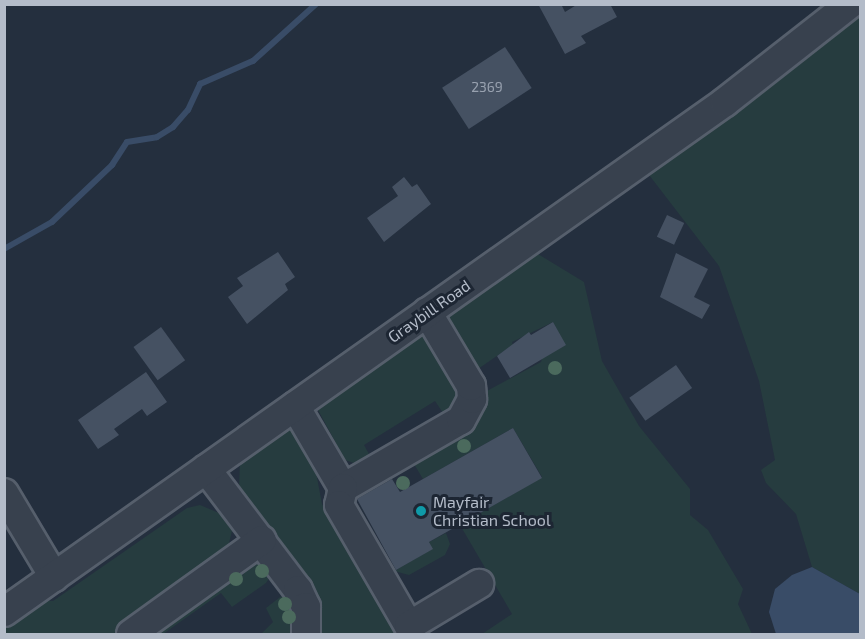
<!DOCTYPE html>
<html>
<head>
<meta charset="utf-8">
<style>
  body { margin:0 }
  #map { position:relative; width:865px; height:639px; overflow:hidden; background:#242f3e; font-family:"Exo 2",sans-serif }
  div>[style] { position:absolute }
  .green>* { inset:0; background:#263c3f }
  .water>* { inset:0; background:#394c67 }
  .stream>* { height:6px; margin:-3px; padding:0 3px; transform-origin:3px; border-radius:3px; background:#394c67 }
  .building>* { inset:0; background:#455162; transform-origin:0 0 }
  .roads { filter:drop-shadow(2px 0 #565f6c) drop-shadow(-2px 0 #565f6c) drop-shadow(0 2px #565f6c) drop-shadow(0 -2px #565f6c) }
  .minor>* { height:28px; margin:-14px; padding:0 14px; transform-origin:14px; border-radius:14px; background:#38414e }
  .trees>* { width:14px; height:14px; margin:-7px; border-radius:50%; background:#4b6a5d }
  .dots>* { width:16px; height:16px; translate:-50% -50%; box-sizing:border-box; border:3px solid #1d2633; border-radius:50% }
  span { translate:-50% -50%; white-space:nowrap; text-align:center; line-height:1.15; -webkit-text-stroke:6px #1d2633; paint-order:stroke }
  .number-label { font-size:14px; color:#98a1af }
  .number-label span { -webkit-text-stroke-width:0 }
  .street-label { font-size:16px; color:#b4bcc9 }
  .poi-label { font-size:16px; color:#b4bcc9 }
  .left { translate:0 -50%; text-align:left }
  .frame { position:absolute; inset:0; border:6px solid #b4bcc9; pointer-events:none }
</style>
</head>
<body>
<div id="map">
  <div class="green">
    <i style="clip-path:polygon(860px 7px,860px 594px,812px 567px,796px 514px,766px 483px,761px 470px,775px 460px,759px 381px,719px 266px,646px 171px)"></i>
    <i style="clip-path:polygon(533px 251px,584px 282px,602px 361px,639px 426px,690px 489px,690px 515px,708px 530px,743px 589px,738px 604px,752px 634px,482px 634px,512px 614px,460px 525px,542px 477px,513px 428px,423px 479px,414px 464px,474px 426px,485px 392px,541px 362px,553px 322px,512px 342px,513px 345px,475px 371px,449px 330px,445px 313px)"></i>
    <i style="clip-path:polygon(424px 332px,459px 387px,456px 405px,445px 416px,435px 401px,364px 445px,369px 454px,366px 458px,354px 463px,345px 460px,317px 408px)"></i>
    <i style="clip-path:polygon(287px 427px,294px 429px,315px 467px,322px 504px,396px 634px,316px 634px,308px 585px,239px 487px,240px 461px)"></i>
    <i style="clip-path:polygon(200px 505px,219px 513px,232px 531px,227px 551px,113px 634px,5px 634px,4px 627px,40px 601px,53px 601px,187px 508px)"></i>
    <i style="clip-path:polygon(446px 533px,450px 544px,445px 555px,409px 575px,394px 571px,432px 549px,429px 542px)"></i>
    <i style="clip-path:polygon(260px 559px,270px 577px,266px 583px,232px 607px,221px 593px,163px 634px,150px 634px)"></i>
    <i style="clip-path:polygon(284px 594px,294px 602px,294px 634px,261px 634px,273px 622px,266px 608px)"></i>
  </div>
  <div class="water">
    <i style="clip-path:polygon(812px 567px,860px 594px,860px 634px,776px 634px,769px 612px,775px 589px,792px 575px)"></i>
  </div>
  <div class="stream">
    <i style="left:4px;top:249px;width:55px;rotate:-29.4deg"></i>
    <i style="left:52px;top:222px;width:83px;rotate:-43.5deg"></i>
    <i style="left:112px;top:165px;width:27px;rotate:-57deg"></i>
    <i style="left:127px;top:142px;width:30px;rotate:-9deg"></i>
    <i style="left:157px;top:137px;width:19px;rotate:-32deg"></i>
    <i style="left:173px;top:127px;width:23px;rotate:-49deg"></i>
    <i style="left:188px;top:110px;width:29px;rotate:-65deg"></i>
    <i style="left:200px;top:84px;width:58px;rotate:-23.5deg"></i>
    <i style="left:253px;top:61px;width:85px;rotate:-42.1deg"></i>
  </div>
  <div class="building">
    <i style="clip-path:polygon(538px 4px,561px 4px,565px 12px,578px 4px,610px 4px,617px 17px,581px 36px,586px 43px,565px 54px)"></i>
    <i style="left:505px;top:47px;width:49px;height:75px;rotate:57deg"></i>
    <i style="clip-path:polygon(404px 177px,412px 187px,417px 184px,431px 204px,384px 242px,367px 218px,398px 196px,392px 187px)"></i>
    <i style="left:667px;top:215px;width:19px;height:24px;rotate:25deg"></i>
    <i style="clip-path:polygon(278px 252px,295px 277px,285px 284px,288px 290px,247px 324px,228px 297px,243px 286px,237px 278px)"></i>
    <i style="clip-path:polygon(676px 253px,708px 269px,694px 297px,710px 305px,702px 319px,660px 297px)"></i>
    <i style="clip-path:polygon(553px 322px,566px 345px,510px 378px,497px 356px,529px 332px,531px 335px)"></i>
    <i style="left:161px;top:327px;width:41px;height:34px;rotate:54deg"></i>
    <i style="left:676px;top:365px;width:28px;height:57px;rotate:55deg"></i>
    <i style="clip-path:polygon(146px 372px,167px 402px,147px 416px,142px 409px,114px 429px,119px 435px,98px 449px,78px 420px)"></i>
    <i style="clip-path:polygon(513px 428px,542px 478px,429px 542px,433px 549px,396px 570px,357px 499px,392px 479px,400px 492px)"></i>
  </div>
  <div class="roads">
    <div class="minor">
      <i style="left:295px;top:406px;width:95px;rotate:59.7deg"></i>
      <i style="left:343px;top:488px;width:136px;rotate:-30deg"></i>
      <i style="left:461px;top:420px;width:24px;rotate:-62deg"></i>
      <i style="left:472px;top:399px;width:13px;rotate:-94deg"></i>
      <i style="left:471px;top:386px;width:86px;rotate:-120.7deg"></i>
      <i style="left:206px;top:469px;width:152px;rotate:52.8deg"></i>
      <i style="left:298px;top:590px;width:19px;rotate:65deg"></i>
      <i style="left:306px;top:607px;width:27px;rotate:90deg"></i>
      <i style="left:343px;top:488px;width:17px;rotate:103deg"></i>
      <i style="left:339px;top:505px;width:140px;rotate:60deg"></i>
      <i style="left:409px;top:626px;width:82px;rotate:-31deg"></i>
      <i style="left:4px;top:493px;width:98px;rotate:59.2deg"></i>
      <i style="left:4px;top:612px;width:883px;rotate:-35.27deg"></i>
      <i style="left:725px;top:102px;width:159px;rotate:-38.1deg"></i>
      <i style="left:131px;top:634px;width:161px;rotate:-35.7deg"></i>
    </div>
  </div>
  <div class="trees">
    <i style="left:555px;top:368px"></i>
    <i style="left:464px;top:446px"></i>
    <i style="left:403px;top:483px"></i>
    <i style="left:262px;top:571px"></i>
    <i style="left:236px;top:579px"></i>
    <i style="left:285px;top:604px"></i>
    <i style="left:289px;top:617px"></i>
  </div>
  <div class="dots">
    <i style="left:421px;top:511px;background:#0f9aa8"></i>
  </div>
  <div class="number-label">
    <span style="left:487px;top:87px">2369</span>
  </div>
  <div class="street-label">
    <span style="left:429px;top:311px;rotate:-35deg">Graybill Road</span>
  </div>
  <div class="poi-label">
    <span class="left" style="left:433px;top:511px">Mayfair<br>Christian School</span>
  </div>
  <div class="frame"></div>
</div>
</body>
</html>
